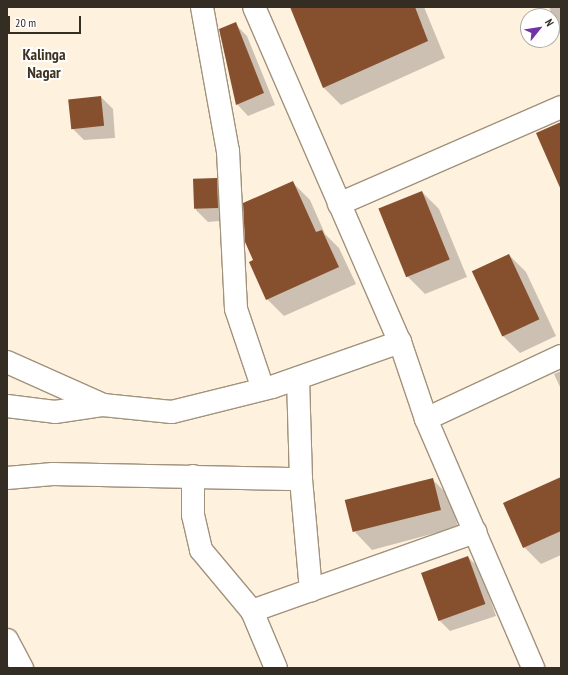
<!DOCTYPE html>
<html>
<head>
<meta charset="utf-8">
<style>
  body { margin:0 }
  #map { position:relative; width:568px; height:675px; overflow:hidden; background:#fef1de; font-family:"PT Sans Narrow",sans-serif }
  div>[style] { position:absolute }
  .shadow>* { inset:0; background:#0003 }
  .building>* { inset:0; background:#86502f; transform-origin:0 0 }
  .roads { filter:drop-shadow(1px 0 #a1927c) drop-shadow(-1px 0 #a1927c) drop-shadow(0 1px #a1927c) drop-shadow(0 -1px #a1927c) }
  .minor>* { height:22px; margin:-11px; padding:0 11px; transform-origin:11px; border-radius:11px; background:#fff }
  span { translate:-50% -50%; white-space:nowrap; text-align:center; line-height:1.15; -webkit-text-stroke:4px #fff; paint-order:stroke }
  .neighbourhood-label { font-size:16px; color:#403320; font-weight:700 }
  .frame { position:absolute; inset:0; border:8px solid #332d24; pointer-events:none }
  .north { position:absolute; left:520px; top:8px; width:40px; height:40px; box-sizing:border-box; background:#fff; border:1px solid #adaba7; border-radius:50%; rotate:60deg; font-size:11px; font-weight:700; line-height:16px; text-align:center; color:#332d24 }
  .north::after { content:''; display:block; margin:auto; width:14px; height:18px; background:#7233a8; clip-path:polygon(50% 0,100% 100%,50% 72%,0 100%) }
  .scale { position:absolute; left:8px; top:16px; width:73px; height:18px; box-sizing:border-box; border:2px solid #332d24; border-top:0; padding-left:5px; font-size:12px; line-height:14px; white-space:nowrap; color:#332d24; -webkit-text-stroke:3px #fff; paint-order:stroke }
</style>
</head>
<body>
<div id="map">
  <div class="shadow">
    <i style="clip-path:polygon(299px 7px,424px 7px,445px 58px,341px 105px,324px 88px,292px 10px)"></i>
    <i style="clip-path:polygon(549px 7px,561px 7px,561px 37px)"></i>
    <i style="clip-path:polygon(235px 24px,247px 36px,275px 105px,248px 116px,237px 104px)"></i>
    <i style="clip-path:polygon(101px 97px,113px 109px,115px 138px,84px 140px,72px 128px)"></i>
    <i style="clip-path:polygon(216px 179px,228px 191px,230px 220px,208px 222px,196px 210px,194px 181px)"></i>
    <i style="clip-path:polygon(293px 183px,310px 200px,325px 234px,339px 248px,356px 284px,284px 316px,267px 299px,254px 261px)"></i>
    <i style="clip-path:polygon(422px 192px,439px 209px,467px 277px,425px 294px,408px 277px,380px 209px)"></i>
    <i style="clip-path:polygon(509px 255px,526px 272px,556px 336px,520px 353px,503px 336px)"></i>
    <i style="clip-path:polygon(561px 371px,561px 389px,554px 374px)"></i>
    <i style="clip-path:polygon(561px 478px,561px 555px,541px 564px,524px 547px)"></i>
    <i style="clip-path:polygon(432px 479px,449px 496px,458px 527px,372px 550px,355px 532px)"></i>
    <i style="clip-path:polygon(468px 557px,480px 569px,496px 616px,450px 631px,438px 619px)"></i>
  </div>
  <div class="building">
    <i style="clip-path:polygon(290px 7px,415px 7px,428px 41px,323px 88px)"></i>
    <i style="clip-path:polygon(236px 22px,264px 93px,236px 105px,219px 29px)"></i>
    <i style="left:101px;top:96px;width:30px;height:33px;rotate:84deg"></i>
    <i style="clip-path:polygon(561px 122px,561px 190px,536px 133px)"></i>
    <i style="left:217px;top:178px;width:30px;height:24px;rotate:88deg"></i>
    <i style="clip-path:polygon(293px 181px,316px 232px,322px 230px,339px 267px,266px 300px,249px 262px,253px 260px,245px 242px,243px 203px)"></i>
    <i style="left:422px;top:191px;width:74px;height:47px;rotate:68deg"></i>
    <i style="left:509px;top:254px;width:72px;height:41px;rotate:65deg"></i>
    <i style="clip-path:polygon(561px 477px,561px 531px,523px 548px,503px 503px)"></i>
    <i style="left:433px;top:478px;width:33px;height:91px;rotate:76deg"></i>
    <i style="left:468px;top:556px;width:51px;height:50px;rotate:70deg"></i>
  </div>
  <div class="roads">
    <div class="minor">
      <i style="left:202px;top:7px;width:146px;rotate:79.8deg"></i>
      <i style="left:228px;top:151px;width:158px;rotate:87.1deg"></i>
      <i style="left:236px;top:309px;width:84px;rotate:71.4deg"></i>
      <i style="left:254px;top:7px;width:365px;rotate:66.5deg"></i>
      <i style="left:400px;top:342px;width:81px;rotate:71.3deg"></i>
      <i style="left:426px;top:419px;width:271px;rotate:66.7deg"></i>
      <i style="left:339px;top:204px;width:242px;rotate:-23.6deg"></i>
      <i style="left:7px;top:362px;width:105px;rotate:24.1deg"></i>
      <i style="left:103px;top:405px;width:69px;rotate:5.8deg"></i>
      <i style="left:172px;top:412px;width:103px;rotate:-14deg"></i>
      <i style="left:272px;top:387px;width:136px;rotate:-19.4deg"></i>
      <i style="left:298px;top:378px;width:101px;rotate:88.3deg"></i>
      <i style="left:301px;top:479px;width:112px;rotate:84.9deg"></i>
      <i style="left:7px;top:406px;width:48px;rotate:7.1deg"></i>
      <i style="left:55px;top:412px;width:49px;rotate:-8.3deg"></i>
      <i style="left:426px;top:419px;width:149px;rotate:-25deg"></i>
      <i style="left:193px;top:476px;width:39px;rotate:90deg"></i>
      <i style="left:193px;top:515px;width:36px;rotate:77deg"></i>
      <i style="left:201px;top:550px;width:80px;rotate:50.1deg"></i>
      <i style="left:252px;top:611px;width:62px;rotate:67.2deg"></i>
      <i style="left:7px;top:478px;width:46px;rotate:-5deg"></i>
      <i style="left:53px;top:474px;width:248px;rotate:1.2deg"></i>
      <i style="left:252px;top:611px;width:237px;rotate:-19.5deg"></i>
      <i style="left:7px;top:640px;width:32px;rotate:62deg"></i>
    </div>
  </div>
  <div class="neighbourhood-label">
    <span style="left:44px;top:63px">Kalinga<br>Nagar</span>
  </div>
  <div class="frame"></div>
  <div class="north">N</div>
  <div class="scale">20 m</div>
</div>
</body>
</html>
